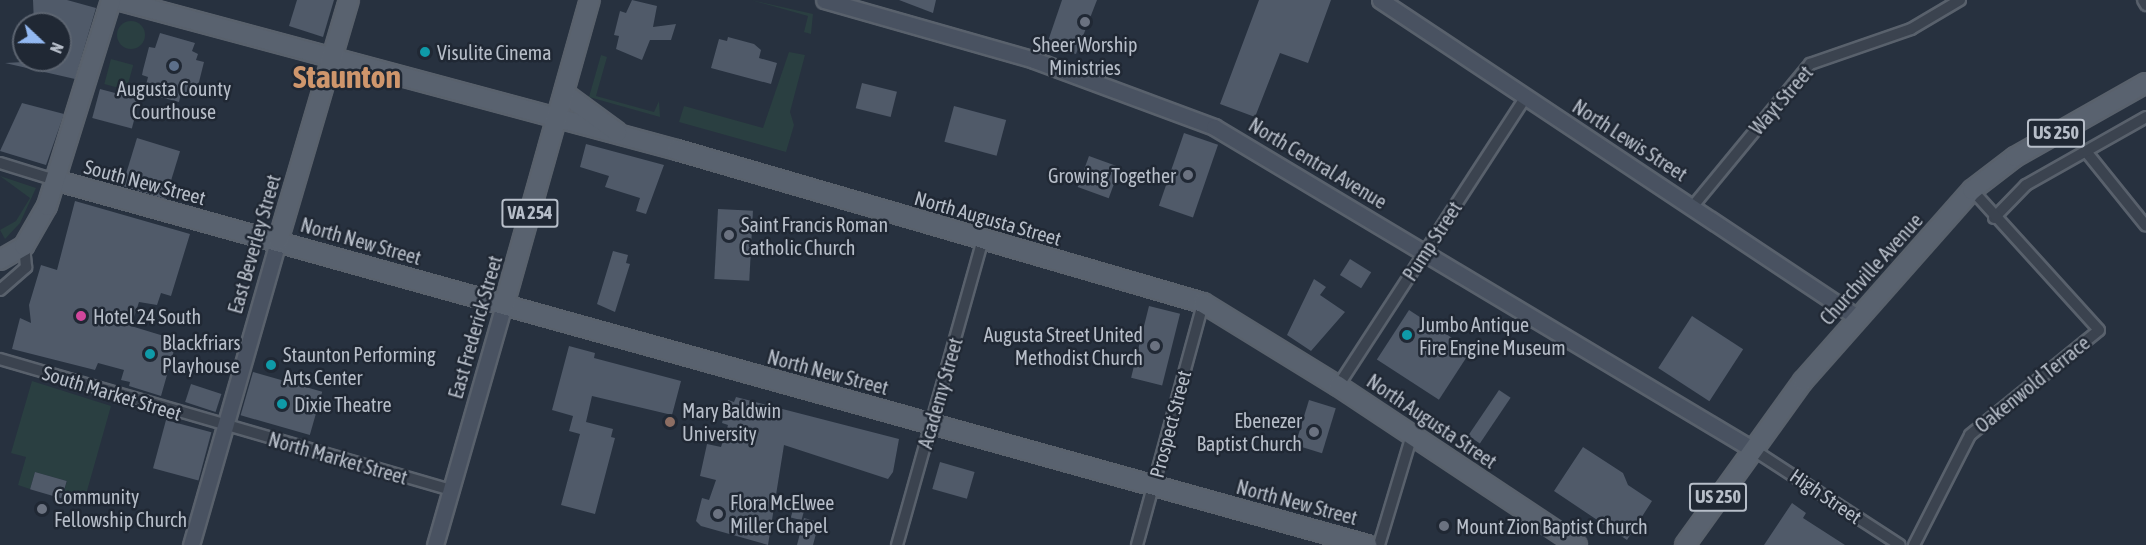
<!DOCTYPE html>
<html>
<head>
<meta charset="utf-8">
<style>
  body { margin:0 }
  #map { position:relative; width:2146px; height:545px; overflow:hidden; background:#27313f; font-family:"Asap Condensed",sans-serif }
  div>[style] { position:absolute }
  .green>* { inset:0; background:#2a3f41; transform-origin:0 0 }
  .round { border-radius:50% }
  .building>* { inset:0; background:#505a69; transform-origin:0 0 }
  .roads { filter:drop-shadow(2px 0 #59616c) drop-shadow(-2px 0 #59616c) drop-shadow(0 2px #59616c) drop-shadow(0 -2px #59616c) }
  .street>* { height:10px; margin:-5px; padding:0 5px; transform-origin:5px; border-radius:5px; background:#3b434f }
  .secondary>* { height:15px; margin:-7.5px; padding:0 7.5px; transform-origin:7.5px; border-radius:7.5px; background:#495261 }
  .primary>* { height:18px; margin:-9px; padding:0 9px; transform-origin:9px; border-radius:9px; background:#59626f }
  .dots>* { width:16px; height:16px; translate:-50% -50%; box-sizing:border-box; border:3px solid #202834; border-radius:50% }
  span { translate:-50% -50%; white-space:nowrap; text-align:center; line-height:1.15; -webkit-text-stroke:5px #202834; paint-order:stroke }
  .shield-label span { padding:2px 4px; background:#202834; border:2px solid; border-radius:4px; -webkit-text-stroke-width:0 }
  .shield-label { font-size:18px; color:#b7bec9; font-weight:700 }
  .poi-label { font-size:20px; color:#b7bec9 }
  .left { translate:0 -50%; text-align:left }
  .right { translate:-100% -50%; text-align:right }
  .street-label { font-size:20px; color:#b7bec9 }
  .town-label { font-size:32px; color:#cf966c; font-weight:700 }
  .north { position:absolute; left:12px; top:12px; width:60px; height:60px; box-sizing:border-box; background:#202834; border:2px solid #5c6470; border-radius:50%; rotate:112deg; font-size:16px; font-weight:700; line-height:24px; text-align:center; color:#b7bec9 }
  .north::after { content:''; display:block; margin:auto; width:21px; height:27px; background:#93b9f2; clip-path:polygon(50% 0,100% 100%,50% 72%,0 100%) }
</style>
</head>
<body>
<div id="map">
  <div class="green">
    <i style="clip-path:polygon(751px 0,813px 14px,811px 34px,804px 32px,808px 16px)"></i>
    <i class="round" style="left:117px;top:21px;width:28px;height:28px"></i>
    <i style="clip-path:polygon(789px 52px,805px 55px,790px 112px,794px 125px,786px 152px,679px 122px,684px 106px,763px 128px)"></i>
    <i style="clip-path:polygon(601px 55px,607px 57px,596px 96px,654px 112px,659px 101px,660px 117px,589px 97px)"></i>
    <i style="left:111px;top:59px;width:23px;height:26px;rotate:15deg"></i>
    <i style="clip-path:polygon(0 176px,36px 188px,20px 223px,5px 239px,0 230px,16px 221px,30px 198px)"></i>
    <i style="clip-path:polygon(32px 381px,111px 406px,83px 505px,62px 499px,67px 481px,35px 472px,30px 489px,18px 485px,26px 457px,11px 453px)"></i>
  </div>
  <div class="building">
    <i style="clip-path:polygon(33px 0,67px 0,96px 8px,75px 79px,5px 63px,60px 60px,60px 24px,34px 24px)"></i>
    <i style="clip-path:polygon(297px 0,334px 0,323px 37px,289px 26px)"></i>
    <i style="clip-path:polygon(632px 0,657px 6px,653px 27px,676px 24px,671px 40px,650px 40px,642px 60px,616px 49px,619px 36px,614px 35px,620px 11px,626px 13px)"></i>
    <i style="clip-path:polygon(899px 0,936px 0,933px 13px)"></i>
    <i style="clip-path:polygon(1062px 0,1097px 0,1076px 54px,1047px 44px)"></i>
    <i style="clip-path:polygon(1259px 0,1331px 0,1308px 63px,1280px 53px,1255px 117px,1220px 104px)"></i>
    <i style="clip-path:polygon(160px 33px,195px 43px,192px 51px,198px 54px,196px 60px,204px 62px,197px 90px,181px 93px,179px 102px,144px 93px,148px 77px,142px 75px,143px 70px,149px 47px,155px 48px)"></i>
    <i style="clip-path:polygon(728px 37px,754px 44px,761px 50px,759px 58px,777px 63px,771px 84px,711px 68px,719px 39px,727px 41px)"></i>
    <i style="left:862px;top:83px;width:36px;height:26px;rotate:14deg"></i>
    <i style="left:100px;top:89px;width:41px;height:30px;rotate:15deg"></i>
    <i style="clip-path:polygon(22px 103px,64px 114px,46px 165px,0 151px)"></i>
    <i style="left:954px;top:106px;width:54px;height:37px;rotate:15deg"></i>
    <i style="left:1184px;top:133px;width:36px;height:77px;rotate:19deg"></i>
    <i style="left:137px;top:138px;width:45px;height:50px;rotate:17deg"></i>
    <i style="clip-path:polygon(586px 144px,664px 165px,646px 214px,636px 211px,640px 198px,605px 187px,609px 176px,580px 167px)"></i>
    <i style="left:1089px;top:156px;width:33px;height:33px;rotate:20deg"></i>
    <i style="clip-path:polygon(75px 201px,190px 234px,171px 296px,161px 293px,157px 305px,139px 302px,131px 326px,177px 340px,161px 396px,129px 386px,130px 382px,121px 380px,124px 370px,98px 363px,95px 370px,12px 349px,20px 318px,31px 323px,29px 305px,41px 265px,57px 270px)"></i>
    <i style="left:718px;top:209px;width:35px;height:70px;rotate:3deg"></i>
    <i style="clip-path:polygon(613px 251px,628px 255px,626px 263px,630px 264px,615px 312px,597px 304px)"></i>
    <i style="left:1350px;top:259px;width:25px;height:19px;rotate:32deg"></i>
    <i style="clip-path:polygon(1314px 279px,1326px 287px,1320px 295px,1345px 312px,1311px 351px,1287px 335px)"></i>
    <i style="left:1149px;top:306px;width:32px;height:74px;rotate:14deg"></i>
    <i style="left:1409px;top:310px;width:74px;height:59px;rotate:33deg"></i>
    <i style="left:1692px;top:316px;width:61px;height:62px;rotate:33deg"></i>
    <i style="clip-path:polygon(569px 346px,595px 353px,594px 358px,681px 381px,672px 415px,592px 396px,586px 422px,613px 429px,611px 437px,615px 438px,595px 514px,561px 505px,580px 434px,569px 431px,573px 416px,552px 410px)"></i>
    <i style="left:253px;top:372px;width:72px;height:45px;rotate:16deg"></i>
    <i style="left:191px;top:384px;width:32px;height:19px;rotate:18deg"></i>
    <i style="left:1499px;top:390px;width:14px;height:55px;rotate:34deg"></i>
    <i style="clip-path:polygon(736px 397px,899px 439px,893px 472px,888px 479px,784px 445px,768px 545px,701px 526px,696px 521px,702px 498px,709px 500px,716px 480px,700px 476px,707px 444px,721px 447px,728px 425px,722px 423px,725px 412px,728px 400px,734px 402px)"></i>
    <i style="left:1309px;top:400px;width:28px;height:47px;rotate:17deg"></i>
    <i style="left:166px;top:420px;width:47px;height:50px;rotate:15deg"></i>
    <i style="clip-path:polygon(1583px 447px,1623px 473px,1628px 485px,1652px 501px,1627px 540px,1554px 491px)"></i>
    <i style="left:940px;top:462px;width:36px;height:28px;rotate:16deg"></i>
    <i style="left:35px;top:472px;width:33px;height:18px;rotate:16deg"></i>
    <i style="left:795px;top:502px;width:11px;height:16px;rotate:15deg"></i>
    <i style="clip-path:polygon(1792px 503px,1806px 513px,1803px 518px,1845px 545px,1764px 545px)"></i>
    <i style="clip-path:polygon(804px 518px,819px 522px,813px 545px,797px 545px)"></i>
  </div>
  <div class="roads">
    <div class="street">
      <i style="left:2143px;top:0;width:6px;rotate:59deg"></i>
      <i style="left:2088px;top:154px;width:92px;rotate:51.1deg"></i>
      <i style="left:0;top:163px;width:61px;rotate:17.2deg"></i>
      <i style="left:1693px;top:206px;width:184px;rotate:-50.5deg"></i>
      <i style="left:1810px;top:64px;width:107px;rotate:-19.1deg"></i>
      <i style="left:1911px;top:29px;width:57px;rotate:-30.6deg"></i>
      <i style="left:1994px;top:218px;width:46px;rotate:-45.9deg"></i>
      <i style="left:2026px;top:185px;width:138px;rotate:-29.5deg"></i>
      <i style="left:0;top:290px;width:35px;rotate:-41deg"></i>
      <i style="left:26px;top:267px;width:21px;rotate:-95deg"></i>
      <i style="left:0;top:359px;width:471px;rotate:16.2deg"></i>
      <i style="left:1338px;top:386px;width:345px;rotate:-57deg"></i>
      <i style="left:1752px;top:449px;width:176px;rotate:33deg"></i>
      <i style="left:897px;top:545px;width:317px;rotate:-74.3deg"></i>
      <i style="left:1137px;top:545px;width:251px;rotate:-74.7deg"></i>
      <i style="left:1379px;top:545px;width:115px;rotate:-73.3deg"></i>
      <i style="left:1914px;top:545px;width:123px;rotate:-63deg"></i>
      <i style="left:1970px;top:435px;width:166px;rotate:-39.1deg"></i>
      <i style="left:2099px;top:330px;width:189px;rotate:-132.2deg"></i>
    </div>
    <div class="secondary">
      <i style="left:824px;top:0;width:218px;rotate:15.9deg"></i>
      <i style="left:1034px;top:60px;width:192px;rotate:20.4deg"></i>
      <i style="left:1214px;top:127px;width:627px;rotate:30.9deg"></i>
      <i style="left:1380px;top:0;width:573px;rotate:33.61deg"></i>
      <i style="left:191px;top:545px;width:316px;rotate:-74deg"></i>
      <i style="left:435px;top:545px;width:250px;rotate:-74deg"></i>
    </div>
    <div class="primary">
      <i style="left:117px;top:0;width:580px;rotate:15deg"></i>
      <i style="left:677px;top:150px;width:548px;rotate:16.22deg"></i>
      <i style="left:1203px;top:303px;width:158px;rotate:31.6deg"></i>
      <i style="left:1338px;top:386px;width:287px;rotate:33.6deg"></i>
      <i style="left:564px;top:93px;width:66px;rotate:36.3deg"></i>
      <i style="left:58px;top:181px;width:1359px;rotate:15.54deg"></i>
      <i style="left:278px;top:241px;width:251px;rotate:-73.6deg"></i>
      <i style="left:0;top:260px;width:28px;rotate:-30deg"></i>
      <i style="left:24px;top:246px;width:46px;rotate:-60.1deg"></i>
      <i style="left:47px;top:206px;width:216px;rotate:-72.7deg"></i>
      <i style="left:504px;top:305px;width:317px;rotate:-74.3deg"></i>
      <i style="left:1685px;top:545px;width:202px;rotate:-54.3deg"></i>
      <i style="left:1803px;top:381px;width:255px;rotate:-48.5deg"></i>
      <i style="left:1972px;top:190px;width:54px;rotate:-37.5deg"></i>
      <i style="left:2015px;top:157px;width:150px;rotate:-29.5deg"></i>
    </div>
  </div>
  <div class="dots">
    <i style="left:1085px;top:22px;background:#6b7280"></i>
    <i style="left:425px;top:52px;background:#0f9aa8"></i>
    <i style="left:174px;top:66px;background:#5c6f8a"></i>
    <i style="left:1188px;top:175px;background:#6b7280"></i>
    <i style="left:729px;top:235px;background:#6b7280"></i>
    <i style="left:81px;top:316px;background:#d1479c"></i>
    <i style="left:1407px;top:335px;background:#0f9aa8"></i>
    <i style="left:1155px;top:346px;background:#6b7280"></i>
    <i style="left:150px;top:354px;background:#0f9aa8"></i>
    <i style="left:271px;top:365px;background:#0f9aa8"></i>
    <i style="left:282px;top:404px;background:#0f9aa8"></i>
    <i style="left:670px;top:422px;background:#8d6e63"></i>
    <i style="left:1314px;top:432px;background:#6b7280"></i>
    <i style="left:42px;top:509px;background:#6b7280"></i>
    <i style="left:718px;top:514px;background:#6b7280"></i>
    <i style="left:1444px;top:526px;background:#6b7280"></i>
  </div>
  <div class="shield-label">
    <span style="left:2056px;top:133px">US 250</span>
    <span style="left:530px;top:213px">VA 254</span>
    <span style="left:1718px;top:497px">US 250</span>
  </div>
  <div class="poi-label">
    <span style="left:1085px;top:56px">Sheer Worship<br>Ministries</span>
    <span class="left" style="left:437px;top:52px">Visulite Cinema</span>
    <span style="left:174px;top:100px">Augusta County<br>Courthouse</span>
    <span class="right" style="left:1176px;top:175px">Growing Together</span>
    <span class="left" style="left:741px;top:236px">Saint Francis Roman<br>Catholic Church</span>
    <span class="left" style="left:93px;top:316px">Hotel 24 South</span>
    <span class="left" style="left:1419px;top:336px">Jumbo Antique<br>Fire Engine Museum</span>
    <span class="right" style="left:1143px;top:346px">Augusta Street United<br>Methodist Church</span>
    <span class="left" style="left:162px;top:354px">Blackfriars<br>Playhouse</span>
    <span class="left" style="left:283px;top:366px">Staunton Performing<br>Arts Center</span>
    <span class="left" style="left:294px;top:404px">Dixie Theatre</span>
    <span class="left" style="left:682px;top:422px">Mary Baldwin<br>University</span>
    <span class="right" style="left:1302px;top:432px">Ebenezer<br>Baptist Church</span>
    <span class="left" style="left:54px;top:508px">Community<br>Fellowship Church</span>
    <span class="left" style="left:730px;top:514px">Flora McElwee<br>Miller Chapel</span>
    <span class="left" style="left:1456px;top:526px">Mount Zion Baptist Church</span>
  </div>
  <div class="street-label">
    <span style="left:1781px;top:100px;rotate:-49deg">Wayt Street</span>
    <span style="left:1630px;top:140px;rotate:33deg">North Lewis Street</span>
    <span style="left:1318px;top:163px;rotate:31deg">North Central Avenue</span>
    <span style="left:145px;top:182px;rotate:15deg">South New Street</span>
    <span style="left:988px;top:218px;rotate:16deg">North Augusta Street</span>
    <span style="left:361px;top:241px;rotate:16deg">North New Street</span>
    <span style="left:1432px;top:241px;rotate:-57deg">Pump Street</span>
    <span style="left:254px;top:244px;rotate:-74deg">East Beverley Street</span>
    <span style="left:1871px;top:269px;rotate:-48deg">Churchville Avenue</span>
    <span style="left:475px;top:327px;rotate:-74deg">East Frederick Street</span>
    <span style="left:828px;top:372px;rotate:15deg">North New Street</span>
    <span style="left:2032px;top:384px;rotate:-39deg">Oakenwold Terrace</span>
    <span style="left:112px;top:393px;rotate:17deg">South Market Street</span>
    <span style="left:940px;top:393px;rotate:-74deg">Academy Street</span>
    <span style="left:1432px;top:421px;rotate:34deg">North Augusta Street</span>
    <span style="left:1170px;top:424px;rotate:-75deg">Prospect Street</span>
    <span style="left:338px;top:458px;rotate:16deg">North Market Street</span>
    <span style="left:1826px;top:496px;rotate:34deg">High Street</span>
    <span style="left:1297px;top:502px;rotate:15deg">North New Street</span>
  </div>
  <div class="town-label">
    <span style="left:347px;top:77px">Staunton</span>
  </div>
  <div class="north">N</div>
</div>
</body>
</html>
